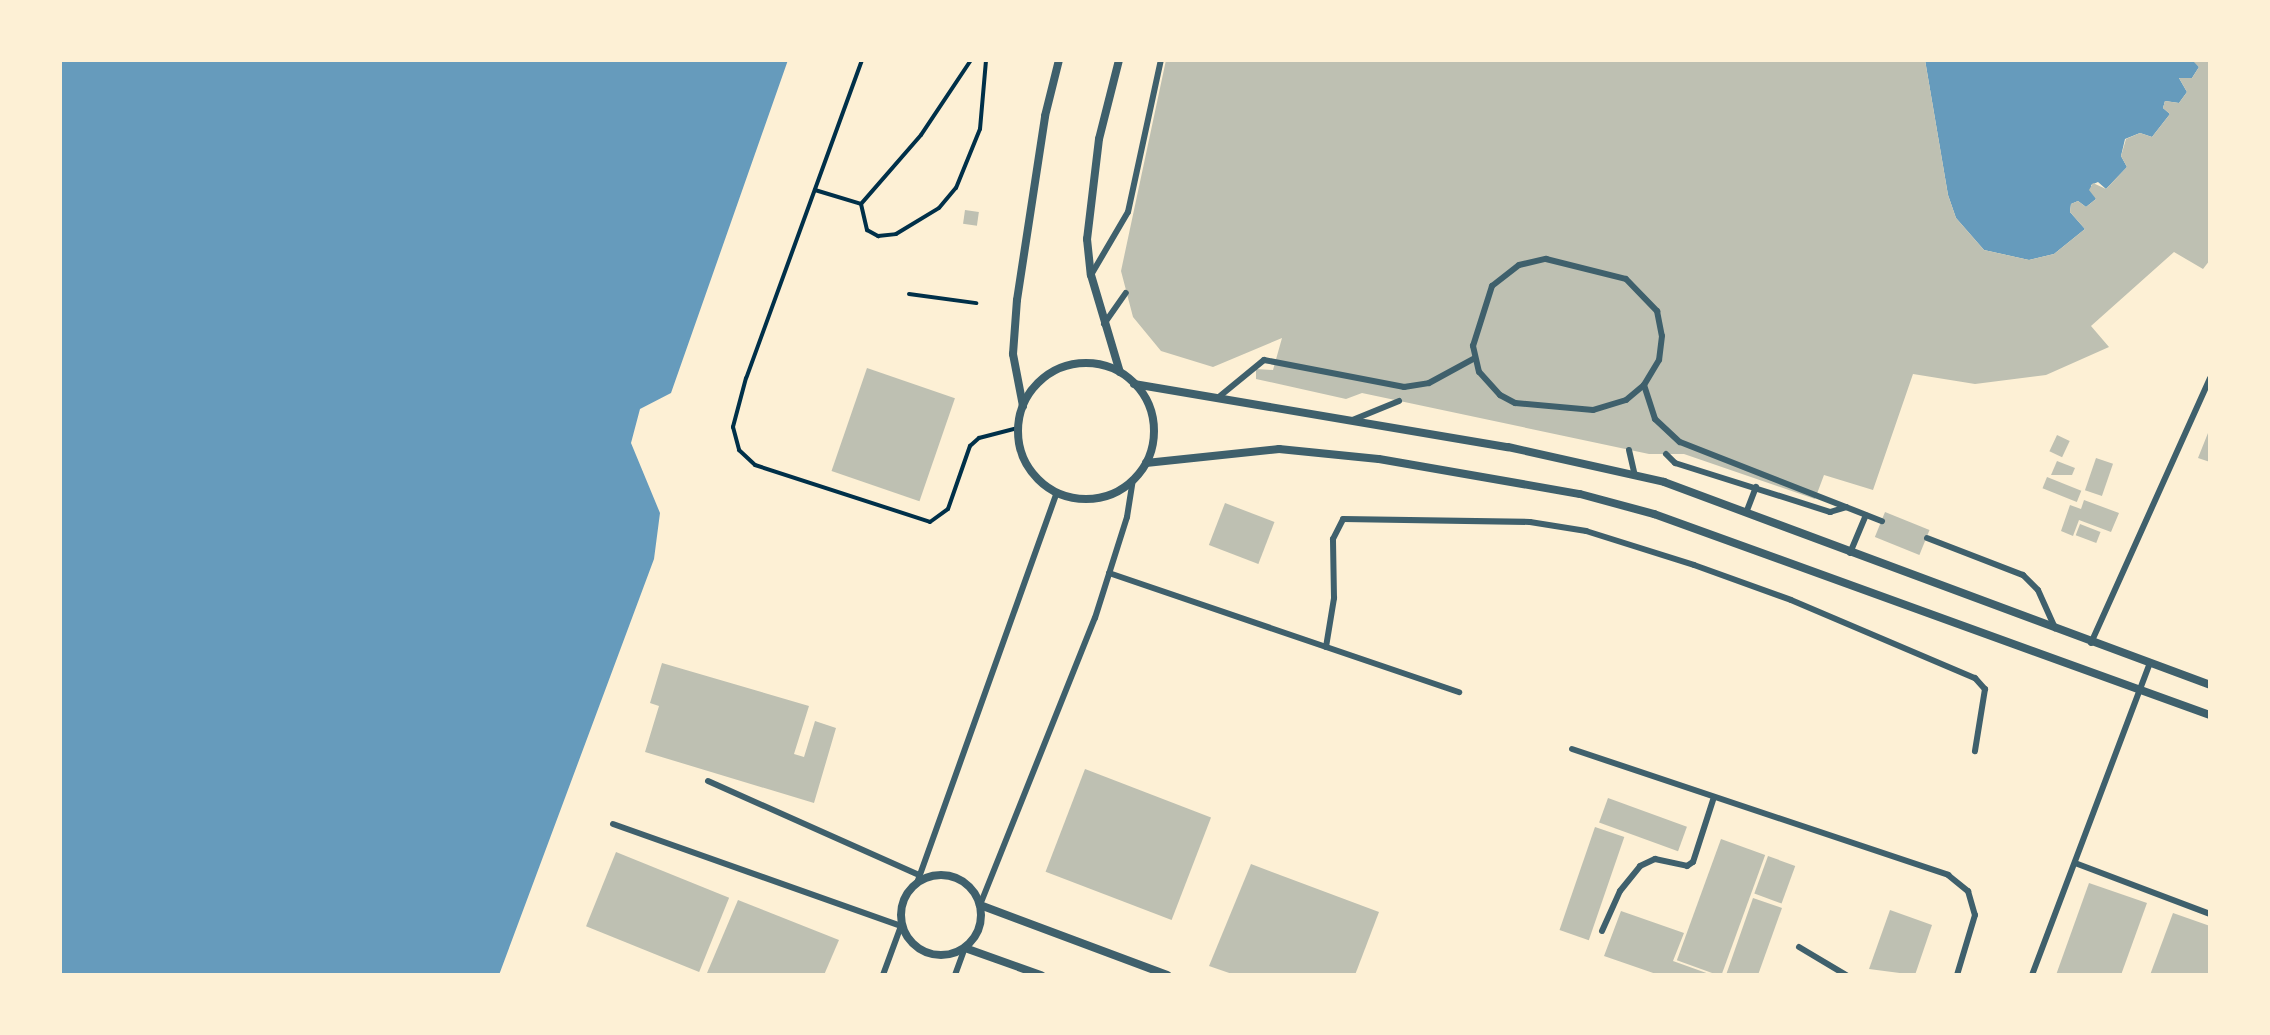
<!DOCTYPE html>
<html>
<head>
<meta charset="utf-8">
<style>
  body { margin:0 }
  #map { position:relative; width:2270px; height:1035px; overflow:hidden; background:#fdf0d5; font-family:"Alegreya Sans",sans-serif }
  div>[style] { position:absolute }
  .water>* { inset:0; background:#669bbc }
  .building>* { inset:0; background:#bec0b2; transform-origin:0 0 }
  .path>* { height:4px; margin:-2px; padding:0 2px; transform-origin:2px; border-radius:2px; background:#003049 }
  .service>* { height:6px; margin:-3px; padding:0 3px; transform-origin:3px; border-radius:3px; background:#3f606c }
  .minor>* { height:8px; margin:-4px; padding:0 4px; transform-origin:4px; border-radius:4px; background:#3f606c }
  .minor>.ring { margin:-4px; padding:0; box-sizing:content-box; background:none; border:8px solid #3f606c; border-radius:50% }
  span { translate:-50% -50%; white-space:nowrap; text-align:center; line-height:1.15; -webkit-text-stroke:6px #fdf0d5; paint-order:stroke }
  .frame { position:absolute; inset:0; border:62px solid #fdf0d5; pointer-events:none }
</style>
</head>
<body>
<div id="map">
  <div class="water">
    <i style="clip-path:polygon(60px 60px,788px 60px,671px 393px,640px 409px,631px 443px,660px 513px,654px 559px,499px 975px,60px 975px)"></i>
    <i style="clip-path:polygon(1925px 60px,2193px 60px,2199px 67px,2192px 78px,2179px 78px,2187px 92px,2179px 103px,2165px 101px,2163px 108px,2170px 114px,2152px 137px,2140px 133px,2125px 139px,2121px 156px,2127px 167px,2106px 189px,2098px 182px,2091px 185px,2096px 199px,2086px 207px,2078px 201px,2071px 204px,2070px 212px,2085px 229px,2054px 254px,2029px 260px,1984px 250px,1956px 218px,1948px 195px)"></i>
  </div>
  <div class="building">
    <i style="clip-path:polygon(1166px 60px,1925px 60px,1948px 195px,1956px 218px,1984px 250px,2029px 260px,2054px 254px,2085px 229px,2070px 212px,2071px 204px,2078px 201px,2086px 207px,2096px 199px,2089px 190px,2093px 183px,2106px 189px,2127px 167px,2121px 156px,2126px 139px,2140px 133px,2152px 137px,2170px 114px,2163px 108px,2165px 101px,2179px 103px,2187px 92px,2179px 78px,2192px 78px,2199px 67px,2192px 60px,2210px 60px,2210px 260px,2203px 269px,2174px 252px,2091px 326px,2109px 347px,2046px 375px,1975px 384px,1913px 374px,1873px 490px,1824px 475px,1815px 499px,1684px 454px,1649px 454px,1362px 393px,1346px 399px,1256px 379px,1256px 369px,1273px 370px,1282px 338px,1213px 367px,1161px 351px,1133px 317px,1121px 271px)"></i>
    <i style="left:965px;top:210px;width:14px;height:14px;rotate:8deg"></i>
    <i style="left:867px;top:368px;width:93px;height:109px;rotate:19deg"></i>
    <i style="clip-path:polygon(2210px 428px,2210px 462px,2198px 458px)"></i>
    <i style="left:2057px;top:435px;width:14px;height:18px;rotate:25deg"></i>
    <i style="left:2096px;top:458px;width:18px;height:34px;rotate:19deg"></i>
    <i style="clip-path:polygon(2057px 461px,2075px 468px,2072px 475px,2051px 475px)"></i>
    <i style="left:2047px;top:477px;width:37px;height:12px;rotate:22deg"></i>
    <i style="clip-path:polygon(2084px 500px,2119px 513px,2111px 532px,2079px 520px,2073px 536px,2061px 531px,2070px 505px,2081px 509px)"></i>
    <i style="left:1225px;top:503px;width:53px;height:45px;rotate:21deg"></i>
    <i style="left:1885px;top:512px;width:48px;height:27px;rotate:22deg"></i>
    <i style="left:2080px;top:524px;width:22px;height:12px;rotate:21deg"></i>
    <i style="clip-path:polygon(662px 663px,809px 706px,794px 754px,804px 757px,815px 721px,836px 728px,814px 803px,645px 752px,659px 706px,650px 703px)"></i>
    <i style="left:1085px;top:769px;width:135px;height:110px;rotate:21deg"></i>
    <i style="left:1608px;top:798px;width:84px;height:26px;rotate:20deg"></i>
    <i style="left:1595px;top:827px;width:31px;height:109px;rotate:19deg"></i>
    <i style="left:1721px;top:839px;width:47px;height:129px;rotate:20deg"></i>
    <i style="left:616px;top:852px;width:122px;height:80px;rotate:22deg"></i>
    <i style="left:1768px;top:856px;width:29px;height:40px;rotate:20deg"></i>
    <i style="clip-path:polygon(1251px 864px,1379px 912px,1355px 975px,1235px 975px,1209px 966px)"></i>
    <i style="clip-path:polygon(2089px 883px,2147px 903px,2121px 975px,2056px 975px)"></i>
    <i style="clip-path:polygon(1753px 898px,1782px 908px,1758px 975px,1726px 975px)"></i>
    <i style="clip-path:polygon(738px 900px,839px 940px,824px 975px,707px 973px)"></i>
    <i style="clip-path:polygon(1890px 910px,1932px 925px,1915px 975px,1869px 969px)"></i>
    <i style="clip-path:polygon(1621px 911px,1684px 933px,1673px 961px,1712px 975px,1659px 975px,1604px 956px)"></i>
    <i style="clip-path:polygon(2173px 913px,2210px 926px,2210px 975px,2150px 975px)"></i>
  </div>
  <div class="path">
    <i style="left:862px;top:60px;width:338px;rotate:110deg"></i>
    <i style="left:746px;top:378px;width:51px;rotate:104.9deg"></i>
    <i style="left:733px;top:427px;width:24px;rotate:75deg"></i>
    <i style="left:739px;top:450px;width:22px;rotate:43deg"></i>
    <i style="left:755px;top:465px;width:184px;rotate:18deg"></i>
    <i style="left:930px;top:522px;width:22px;rotate:-36deg"></i>
    <i style="left:948px;top:509px;width:67px;rotate:-70.8deg"></i>
    <i style="left:970px;top:446px;width:12px;rotate:-42deg"></i>
    <i style="left:979px;top:438px;width:40px;rotate:-14.4deg"></i>
    <i style="left:971px;top:60px;width:90px;rotate:123.7deg"></i>
    <i style="left:921px;top:135px;width:91px;rotate:131deg"></i>
    <i style="left:861px;top:204px;width:27px;rotate:77deg"></i>
    <i style="left:867px;top:230px;width:13px;rotate:29deg"></i>
    <i style="left:878px;top:236px;width:18px;rotate:-6deg"></i>
    <i style="left:896px;top:234px;width:50px;rotate:-31.2deg"></i>
    <i style="left:939px;top:208px;width:26px;rotate:-50deg"></i>
    <i style="left:956px;top:188px;width:64px;rotate:-67.9deg"></i>
    <i style="left:980px;top:129px;width:69px;rotate:-85deg"></i>
    <i style="left:815px;top:190px;width:48px;rotate:16.9deg"></i>
    <i style="left:909px;top:294px;width:68px;rotate:7.7deg"></i>
  </div>
  <div class="service">
    <i style="left:1546px;top:259px;width:82px;rotate:14deg"></i>
    <i style="left:1626px;top:279px;width:45px;rotate:45.9deg"></i>
    <i style="left:1657px;top:311px;width:25px;rotate:79deg"></i>
    <i style="left:1662px;top:336px;width:24px;rotate:97deg"></i>
    <i style="left:1659px;top:360px;width:29px;rotate:121deg"></i>
    <i style="left:1644px;top:385px;width:23px;rotate:140deg"></i>
    <i style="left:1626px;top:400px;width:34px;rotate:163deg"></i>
    <i style="left:1593px;top:410px;width:78px;rotate:-174.9deg"></i>
    <i style="left:1515px;top:403px;width:17px;rotate:-152deg"></i>
    <i style="left:1500px;top:395px;width:31px;rotate:-132deg"></i>
    <i style="left:1479px;top:372px;width:27px;rotate:-103deg"></i>
    <i style="left:1473px;top:346px;width:63px;rotate:-72.4deg"></i>
    <i style="left:1492px;top:286px;width:34px;rotate:-38deg"></i>
    <i style="left:1519px;top:265px;width:28px;rotate:-13deg"></i>
    <i style="left:1091px;top:275px;width:73px;rotate:-59.6deg"></i>
    <i style="left:1128px;top:212px;width:156px;rotate:-77.8deg"></i>
    <i style="left:1104px;top:324px;width:38px;rotate:-55deg"></i>
    <i style="left:1644px;top:385px;width:36px;rotate:72deg"></i>
    <i style="left:1655px;top:419px;width:34px;rotate:43deg"></i>
    <i style="left:1680px;top:442px;width:217px;rotate:21.4deg"></i>
    <i style="left:1220px;top:396px;width:57px;rotate:-39.3deg"></i>
    <i style="left:1264px;top:360px;width:143px;rotate:10.9deg"></i>
    <i style="left:1404px;top:387px;width:25px;rotate:-9deg"></i>
    <i style="left:1429px;top:383px;width:52px;rotate:-28.5deg"></i>
    <i style="left:1350px;top:421px;width:53px;rotate:-22.2deg"></i>
    <i style="left:1629px;top:450px;width:26px;rotate:77deg"></i>
    <i style="left:1666px;top:454px;width:13px;rotate:45deg"></i>
    <i style="left:1675px;top:463px;width:163px;rotate:17.5deg"></i>
    <i style="left:1830px;top:512px;width:17px;rotate:-17deg"></i>
    <i style="left:1746px;top:513px;width:28px;rotate:-69deg"></i>
    <i style="left:1927px;top:538px;width:103px;rotate:21.1deg"></i>
    <i style="left:2023px;top:575px;width:21px;rotate:45deg"></i>
    <i style="left:2038px;top:590px;width:42px;rotate:65.9deg"></i>
    <i style="left:1850px;top:553px;width:41px;rotate:-67.2deg"></i>
    <i style="left:1109px;top:573px;width:370px;rotate:18.8deg"></i>
    <i style="left:2091px;top:643px;width:290px;rotate:-65.8deg"></i>
    <i style="left:1326px;top:647px;width:50px;rotate:-80.7deg"></i>
    <i style="left:1334px;top:598px;width:59px;rotate:-91deg"></i>
    <i style="left:1333px;top:539px;width:22px;rotate:-63deg"></i>
    <i style="left:1343px;top:519px;width:187px;rotate:0.9deg"></i>
    <i style="left:1530px;top:522px;width:57px;rotate:9.1deg"></i>
    <i style="left:1586px;top:531px;width:113px;rotate:17.5deg"></i>
    <i style="left:1694px;top:565px;width:103px;rotate:19.8deg"></i>
    <i style="left:1791px;top:600px;width:200px;rotate:23deg"></i>
    <i style="left:1975px;top:678px;width:15px;rotate:48deg"></i>
    <i style="left:1985px;top:689px;width:63px;rotate:99.2deg"></i>
    <i style="left:1572px;top:749px;width:397px;rotate:18.5deg"></i>
    <i style="left:1948px;top:875px;width:26px;rotate:39deg"></i>
    <i style="left:1968px;top:891px;width:25px;rotate:74deg"></i>
    <i style="left:1975px;top:915px;width:63px;rotate:106.7deg"></i>
    <i style="left:708px;top:781px;width:231px;rotate:24deg"></i>
    <i style="left:613px;top:824px;width:306px;rotate:19.5deg"></i>
    <i style="left:901px;top:926px;width:52px;rotate:110.2deg"></i>
    <i style="left:2075px;top:863px;width:144px;rotate:20.7deg"></i>
    <i style="left:917px;top:883px;width:415px;rotate:-70.3deg"></i>
    <i style="left:980px;top:905px;width:309px;rotate:-68.2deg"></i>
    <i style="left:1095px;top:618px;width:106px;rotate:-72.4deg"></i>
    <i style="left:1127px;top:517px;width:38px;rotate:-81deg"></i>
    <i style="left:1602px;top:931px;width:44px;rotate:-65.8deg"></i>
    <i style="left:1620px;top:891px;width:32px;rotate:-51deg"></i>
    <i style="left:1640px;top:866px;width:17px;rotate:-25deg"></i>
    <i style="left:1655px;top:859px;width:33px;rotate:12deg"></i>
    <i style="left:1687px;top:866px;width:7px;rotate:-34deg"></i>
    <i style="left:1693px;top:862px;width:68px;rotate:-72.1deg"></i>
    <i style="left:1799px;top:947px;width:55px;rotate:30.8deg"></i>
    <i style="left:955px;top:975px;width:29px;rotate:-70deg"></i>
    <i style="left:2032px;top:975px;width:331px;rotate:-69.3deg"></i>
  </div>
  <div class="minor">
    <i style="left:1119px;top:60px;width:81px;rotate:104.2deg"></i>
    <i style="left:1099px;top:139px;width:101px;rotate:96.8deg"></i>
    <i style="left:1087px;top:239px;width:36px;rotate:84deg"></i>
    <i style="left:1091px;top:275px;width:101px;rotate:73.4deg"></i>
    <i class="ring" style="left:1018px;top:363px;width:128px;height:128px"></i>
    <i style="left:1134px;top:384px;width:379px;rotate:9.6deg"></i>
    <i style="left:1508px;top:447px;width:160px;rotate:12.6deg"></i>
    <i style="left:1664px;top:482px;width:583px;rotate:20.39deg"></i>
    <i style="left:1023px;top:406px;width:53px;rotate:-100.9deg"></i>
    <i style="left:1013px;top:354px;width:54px;rotate:-85.8deg"></i>
    <i style="left:1017px;top:300px;width:186px;rotate:-81.3deg"></i>
    <i style="left:1045px;top:116px;width:58px;rotate:-76deg"></i>
    <i style="left:1146px;top:463px;width:134px;rotate:-6deg"></i>
    <i style="left:1279px;top:449px;width:100px;rotate:5.7deg"></i>
    <i style="left:1379px;top:459px;width:204px;rotate:9.9deg"></i>
    <i style="left:1580px;top:494px;width:77px;rotate:15.1deg"></i>
    <i style="left:1654px;top:514px;width:591px;rotate:19.88deg"></i>
    <i class="ring" style="left:901px;top:875px;width:72px;height:72px"></i>
    <i style="left:980px;top:905px;width:200px;rotate:20.5deg"></i>
    <i style="left:965px;top:948px;width:81px;rotate:19.6deg"></i>
  </div>
  <div class="frame"></div>
</div>
</body>
</html>
